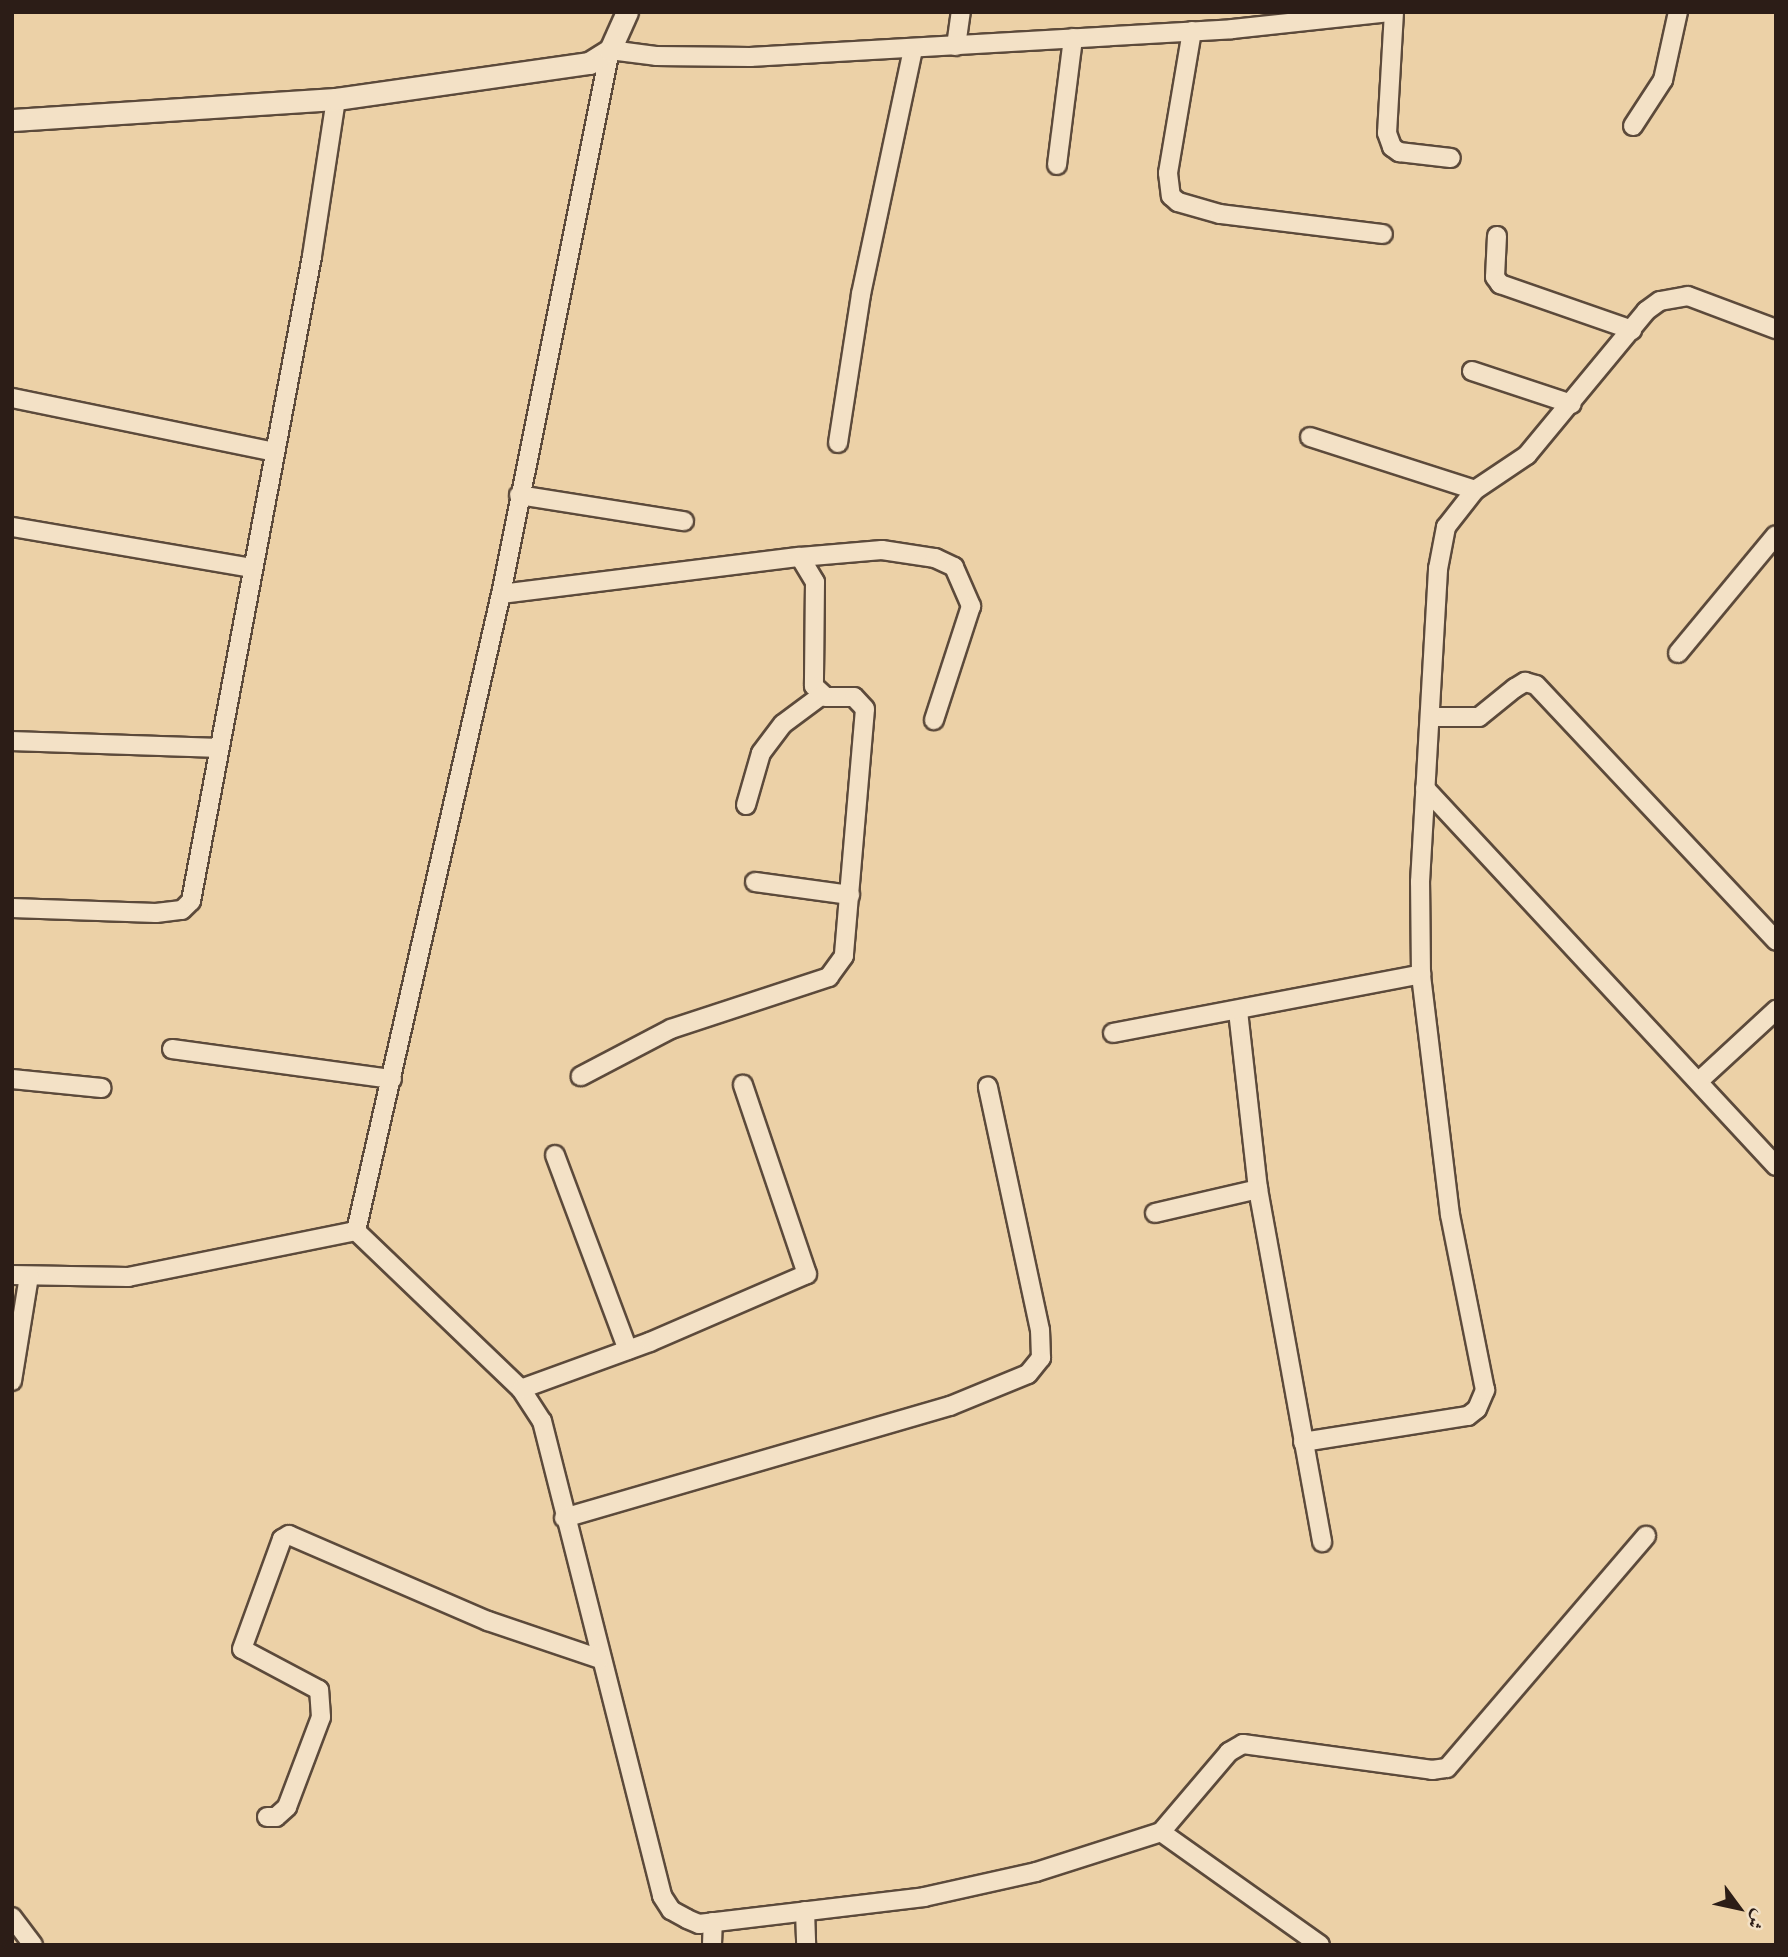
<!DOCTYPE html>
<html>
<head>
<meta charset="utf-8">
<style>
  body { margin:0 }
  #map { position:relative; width:1788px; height:1957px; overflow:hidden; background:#ecd1a7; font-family:"Libre Bodoni",Amiri,serif }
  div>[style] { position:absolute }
  .roads { filter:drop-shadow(2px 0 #5c4a3b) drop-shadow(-2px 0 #5c4a3b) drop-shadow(0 2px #5c4a3b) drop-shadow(0 -2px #5c4a3b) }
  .minor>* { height:18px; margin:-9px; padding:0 9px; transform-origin:9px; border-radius:9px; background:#f3e1c6 }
  .tertiary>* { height:21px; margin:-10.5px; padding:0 10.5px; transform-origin:10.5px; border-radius:10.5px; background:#f3e1c6 }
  span { translate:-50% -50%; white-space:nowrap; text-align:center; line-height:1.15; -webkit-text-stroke:7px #f3e1c6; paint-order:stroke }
  .frame { position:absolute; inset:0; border:14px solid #2c1d17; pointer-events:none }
  .north { position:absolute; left:1704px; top:1873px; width:70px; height:70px; -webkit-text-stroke:5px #f3e1c6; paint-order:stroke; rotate:123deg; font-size:19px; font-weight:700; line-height:28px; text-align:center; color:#2c1d17 }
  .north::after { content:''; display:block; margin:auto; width:24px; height:32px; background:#2c1d17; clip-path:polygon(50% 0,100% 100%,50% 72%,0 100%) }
</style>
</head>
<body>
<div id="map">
  <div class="roads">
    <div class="minor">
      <i style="left:1394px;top:12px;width:121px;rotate:93.3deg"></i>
      <i style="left:1387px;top:133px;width:15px;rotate:70deg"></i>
      <i style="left:1392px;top:147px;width:9px;rotate:36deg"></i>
      <i style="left:1399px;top:152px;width:52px;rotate:6.6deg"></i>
      <i style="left:1192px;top:31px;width:144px;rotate:99.6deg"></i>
      <i style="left:1168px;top:173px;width:23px;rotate:83deg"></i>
      <i style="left:1171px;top:196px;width:9px;rotate:41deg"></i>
      <i style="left:1178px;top:202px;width:44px;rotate:15.9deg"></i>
      <i style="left:1220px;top:214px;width:164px;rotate:7deg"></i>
      <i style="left:956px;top:46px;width:34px;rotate:-82deg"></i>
      <i style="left:1633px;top:126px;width:55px;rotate:-56.9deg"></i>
      <i style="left:1663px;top:80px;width:70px;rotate:-77.6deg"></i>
      <i style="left:1057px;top:165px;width:128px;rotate:-82.8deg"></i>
      <i style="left:1497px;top:236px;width:41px;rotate:92.8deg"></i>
      <i style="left:1495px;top:277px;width:9px;rotate:54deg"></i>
      <i style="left:1500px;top:284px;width:140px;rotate:19.2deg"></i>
      <i style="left:1472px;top:371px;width:105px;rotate:18.3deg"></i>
      <i style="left:12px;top:398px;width:268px;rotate:11.6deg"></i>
      <i style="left:1310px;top:437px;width:173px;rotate:17.8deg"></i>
      <i style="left:838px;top:443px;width:151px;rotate:-81.2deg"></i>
      <i style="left:861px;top:294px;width:250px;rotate:-78deg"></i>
      <i style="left:519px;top:495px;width:167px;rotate:9deg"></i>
      <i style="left:12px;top:527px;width:244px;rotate:9.7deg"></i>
      <i style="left:800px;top:557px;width:82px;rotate:-4.9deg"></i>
      <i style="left:882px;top:550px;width:54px;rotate:8.6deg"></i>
      <i style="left:935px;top:558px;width:21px;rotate:25deg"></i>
      <i style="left:954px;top:567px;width:43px;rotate:66.4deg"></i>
      <i style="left:971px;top:606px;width:120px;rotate:108deg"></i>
      <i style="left:501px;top:594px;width:301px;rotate:-7.1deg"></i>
      <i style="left:800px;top:557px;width:29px;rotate:59deg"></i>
      <i style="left:815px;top:582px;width:104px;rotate:90.6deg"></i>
      <i style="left:814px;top:686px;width:16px;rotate:43deg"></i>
      <i style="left:826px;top:697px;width:28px"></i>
      <i style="left:854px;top:697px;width:16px;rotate:47deg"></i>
      <i style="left:865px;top:709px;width:248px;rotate:94.9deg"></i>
      <i style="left:844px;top:956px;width:26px;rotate:126deg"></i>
      <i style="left:829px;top:977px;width:166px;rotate:161.8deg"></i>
      <i style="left:671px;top:1029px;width:102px;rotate:152.4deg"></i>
      <i style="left:1678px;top:653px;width:153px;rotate:-50.3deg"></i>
      <i style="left:1432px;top:717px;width:47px"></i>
      <i style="left:1479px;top:717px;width:46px;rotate:-38.9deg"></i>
      <i style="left:1515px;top:688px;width:12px;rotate:-31deg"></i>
      <i style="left:1525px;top:682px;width:11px;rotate:15deg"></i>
      <i style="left:1536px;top:685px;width:351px;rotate:46.8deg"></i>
      <i style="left:12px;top:741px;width:207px;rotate:1.9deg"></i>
      <i style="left:1425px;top:788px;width:516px;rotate:47.12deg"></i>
      <i style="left:746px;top:805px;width:54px;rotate:-73.9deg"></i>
      <i style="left:761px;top:753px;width:36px;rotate:-53deg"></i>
      <i style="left:783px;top:724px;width:49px;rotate:-36.6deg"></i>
      <i style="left:755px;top:882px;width:96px;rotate:7.8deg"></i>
      <i style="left:12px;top:908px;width:144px;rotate:2deg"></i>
      <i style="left:156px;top:913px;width:26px;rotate:-7deg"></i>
      <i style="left:182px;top:910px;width:13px;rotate:-45deg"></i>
      <i style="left:191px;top:901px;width:656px;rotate:-79.37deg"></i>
      <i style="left:312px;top:256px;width:159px;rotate:-81.3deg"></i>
      <i style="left:1238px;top:1011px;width:179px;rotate:83.6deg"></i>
      <i style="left:1258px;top:1189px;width:359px;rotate:79.7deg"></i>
      <i style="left:1113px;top:1033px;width:314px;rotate:-10.8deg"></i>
      <i style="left:172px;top:1049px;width:222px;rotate:7.8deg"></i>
      <i style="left:12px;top:1079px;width:90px;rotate:5.7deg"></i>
      <i style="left:1699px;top:1081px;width:105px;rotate:-42.7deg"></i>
      <i style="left:555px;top:1155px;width:208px;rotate:69.5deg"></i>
      <i style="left:1155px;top:1213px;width:106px;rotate:-13.1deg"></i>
      <i style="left:356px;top:1231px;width:653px;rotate:-77.18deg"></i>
      <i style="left:501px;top:594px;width:555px;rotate:-78.67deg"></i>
      <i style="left:610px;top:50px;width:46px;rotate:7.4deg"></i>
      <i style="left:656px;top:56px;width:94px;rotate:0.6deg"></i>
      <i style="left:750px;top:57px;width:483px;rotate:-3.3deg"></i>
      <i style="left:1232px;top:29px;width:159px;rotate:-6.1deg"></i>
      <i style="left:12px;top:1275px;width:116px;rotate:1deg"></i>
      <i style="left:128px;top:1277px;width:233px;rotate:-11.4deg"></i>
      <i style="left:356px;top:1231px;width:228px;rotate:43.8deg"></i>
      <i style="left:521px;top:1389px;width:38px;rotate:57deg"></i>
      <i style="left:542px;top:1421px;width:490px;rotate:75.8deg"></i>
      <i style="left:662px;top:1896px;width:17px;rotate:57deg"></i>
      <i style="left:671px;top:1910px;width:18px;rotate:29deg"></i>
      <i style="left:687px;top:1919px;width:13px;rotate:23deg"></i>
      <i style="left:699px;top:1924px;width:227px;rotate:-6.8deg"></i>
      <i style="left:924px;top:1897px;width:115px;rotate:-12.6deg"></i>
      <i style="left:1036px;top:1872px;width:131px;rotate:-17.7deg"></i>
      <i style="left:1161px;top:1832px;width:195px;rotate:35.4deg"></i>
      <i style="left:12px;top:1381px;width:106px;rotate:-80.8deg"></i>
      <i style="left:521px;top:1389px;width:137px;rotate:-20deg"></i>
      <i style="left:650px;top:1342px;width:171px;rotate:-23.4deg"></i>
      <i style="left:807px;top:1274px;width:200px;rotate:-108.7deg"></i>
      <i style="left:1303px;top:1442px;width:167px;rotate:-9deg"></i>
      <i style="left:1468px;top:1416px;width:11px;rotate:-38deg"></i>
      <i style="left:1477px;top:1409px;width:21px;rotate:-67deg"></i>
      <i style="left:1485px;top:1390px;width:178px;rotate:-101.3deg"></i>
      <i style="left:1450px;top:1215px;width:243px;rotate:-96.9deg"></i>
      <i style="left:1421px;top:974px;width:92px;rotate:-90.6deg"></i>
      <i style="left:1420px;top:882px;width:314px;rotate:-86.7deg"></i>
      <i style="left:1438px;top:569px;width:43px;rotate:-79.2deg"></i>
      <i style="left:1446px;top:527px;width:47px;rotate:-51.9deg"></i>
      <i style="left:1475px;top:490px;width:63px;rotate:-33.9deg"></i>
      <i style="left:1527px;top:455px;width:187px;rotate:-50.4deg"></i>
      <i style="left:1646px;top:311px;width:17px;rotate:-36deg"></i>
      <i style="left:1660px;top:301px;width:28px;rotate:-10deg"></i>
      <i style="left:1688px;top:296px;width:94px;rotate:20.6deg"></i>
      <i style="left:564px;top:1518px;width:402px;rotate:-16.2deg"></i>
      <i style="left:950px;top:1406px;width:84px;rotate:-22.3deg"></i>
      <i style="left:1028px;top:1374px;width:21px;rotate:-51deg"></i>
      <i style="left:1041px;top:1358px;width:28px;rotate:-92deg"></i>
      <i style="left:1040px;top:1330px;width:249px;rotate:-102.1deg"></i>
      <i style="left:267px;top:1817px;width:9px"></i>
      <i style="left:276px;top:1817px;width:15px;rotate:-42deg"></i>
      <i style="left:287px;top:1807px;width:96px;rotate:-69.3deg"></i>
      <i style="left:321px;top:1717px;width:27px;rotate:-94deg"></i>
      <i style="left:319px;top:1690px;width:87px;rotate:-152deg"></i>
      <i style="left:242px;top:1649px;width:117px;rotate:-70deg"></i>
      <i style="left:282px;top:1539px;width:8px;rotate:-30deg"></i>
      <i style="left:289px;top:1535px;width:217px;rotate:23.4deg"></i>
      <i style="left:488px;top:1621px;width:118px;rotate:18.7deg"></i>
      <i style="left:1161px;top:1832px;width:105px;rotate:-49.6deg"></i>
      <i style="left:1229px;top:1752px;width:16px;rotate:-30deg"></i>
      <i style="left:1243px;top:1744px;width:191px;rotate:7.8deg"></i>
      <i style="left:1432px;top:1770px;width:15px;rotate:-8deg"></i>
      <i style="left:1447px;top:1768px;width:306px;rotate:-49.4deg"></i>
      <i style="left:805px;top:1911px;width:34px;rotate:88deg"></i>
      <i style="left:12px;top:1917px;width:35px;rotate:53deg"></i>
      <i style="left:712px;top:1945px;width:23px;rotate:-88deg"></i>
    </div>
    <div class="tertiary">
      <i style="left:12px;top:120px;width:325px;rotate:-3.7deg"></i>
      <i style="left:336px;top:99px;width:256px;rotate:-8.1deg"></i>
      <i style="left:589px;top:63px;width:25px;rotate:-32deg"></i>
      <i style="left:610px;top:50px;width:42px;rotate:-65.9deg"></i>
    </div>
  </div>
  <div class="frame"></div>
  <div class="north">ش</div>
</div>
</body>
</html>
